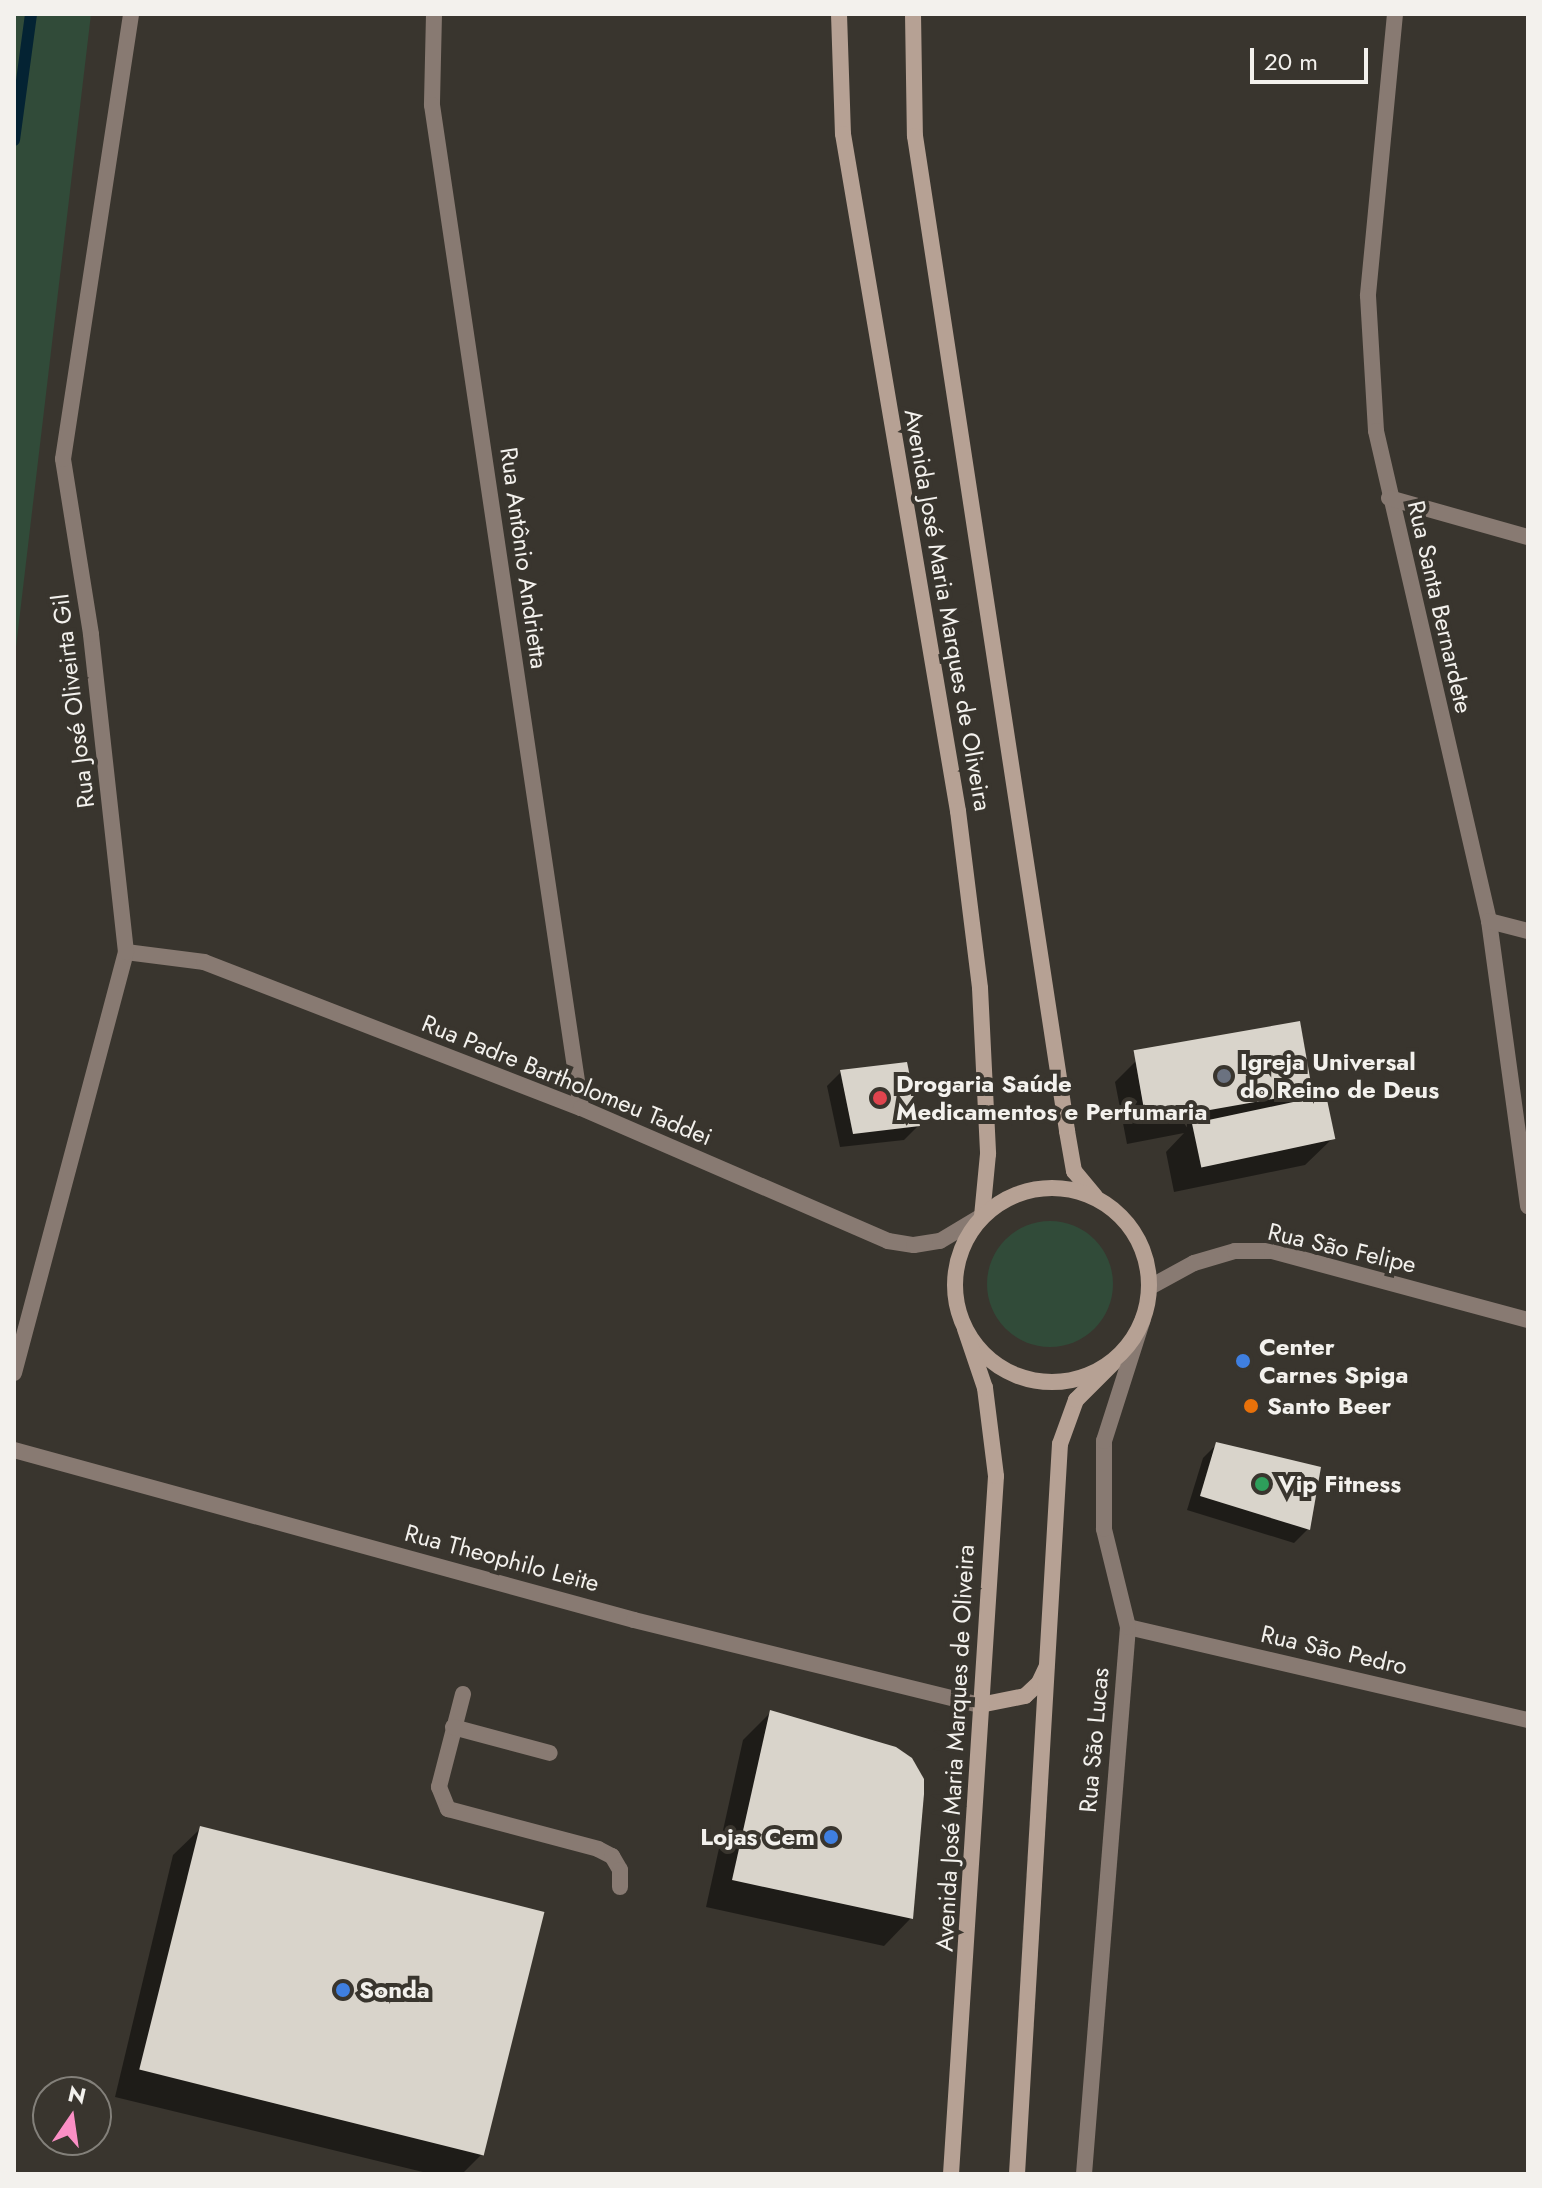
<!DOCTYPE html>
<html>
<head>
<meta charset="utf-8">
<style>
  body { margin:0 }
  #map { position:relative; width:1542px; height:2188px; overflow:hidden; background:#39352e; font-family:Jost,sans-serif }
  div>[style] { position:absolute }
  .green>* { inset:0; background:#314b39 }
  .round { border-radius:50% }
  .shadow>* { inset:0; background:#0007 }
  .stream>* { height:12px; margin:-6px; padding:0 6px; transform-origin:6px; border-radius:6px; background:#042333 }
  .building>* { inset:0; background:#d9d4cb; transform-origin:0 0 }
  .service>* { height:16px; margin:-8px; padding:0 8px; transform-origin:8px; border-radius:8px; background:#887a72 }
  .minor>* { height:16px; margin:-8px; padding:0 8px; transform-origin:8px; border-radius:8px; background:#887a72 }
  .tertiary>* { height:16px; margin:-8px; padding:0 8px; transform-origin:8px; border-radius:8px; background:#887a72 }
  .secondary>* { height:16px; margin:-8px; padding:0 8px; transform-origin:8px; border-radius:8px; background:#b6a194 }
  .secondary>.ring { margin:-8px; padding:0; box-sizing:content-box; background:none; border:16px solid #b6a194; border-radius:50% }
  .dots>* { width:22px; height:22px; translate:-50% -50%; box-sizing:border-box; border:4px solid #39352e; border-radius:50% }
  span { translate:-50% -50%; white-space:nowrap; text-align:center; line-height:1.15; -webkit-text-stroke:8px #39352e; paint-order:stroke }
  .street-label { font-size:24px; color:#f3f1ed }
  .poi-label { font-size:24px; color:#f3f1ed; font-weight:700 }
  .left { translate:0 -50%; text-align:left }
  .right { translate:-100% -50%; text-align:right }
  .frame { position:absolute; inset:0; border:16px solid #f3f1ed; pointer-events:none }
  .north { position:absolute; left:32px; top:2076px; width:80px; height:80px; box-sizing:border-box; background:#39352e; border:2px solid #83807a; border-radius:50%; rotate:13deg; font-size:22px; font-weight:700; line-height:32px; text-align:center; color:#f3f1ed }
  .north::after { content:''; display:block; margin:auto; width:28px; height:36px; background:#fb8fc5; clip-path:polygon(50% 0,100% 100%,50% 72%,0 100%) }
  .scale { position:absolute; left:1250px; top:48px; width:118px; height:36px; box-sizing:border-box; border:4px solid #f3f1ed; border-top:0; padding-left:10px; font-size:24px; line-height:28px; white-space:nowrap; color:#f3f1ed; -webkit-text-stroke:6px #39352e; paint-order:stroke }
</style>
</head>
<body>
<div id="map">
  <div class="green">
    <i style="clip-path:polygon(14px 14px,91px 14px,14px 664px)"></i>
    <i class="round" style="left:987px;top:1221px;width:126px;height:126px"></i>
  </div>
  <div class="shadow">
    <i style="clip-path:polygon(1136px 1061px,1310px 1092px,1300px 1102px,1333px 1138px,1305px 1165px,1174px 1192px,1166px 1152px,1184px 1133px,1127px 1144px,1115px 1082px)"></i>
    <i style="clip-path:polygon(841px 1072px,918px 1126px,904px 1140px,840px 1147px,827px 1086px)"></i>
    <i style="clip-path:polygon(1217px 1444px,1308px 1529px,1294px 1543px,1187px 1510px,1203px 1458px)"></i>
    <i style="clip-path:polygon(771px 1712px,911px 1918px,884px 1946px,706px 1907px,743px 1740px)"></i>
    <i style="clip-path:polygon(201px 1828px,483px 2153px,462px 2174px,431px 2174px,115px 2097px,173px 1855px)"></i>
  </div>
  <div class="stream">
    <i style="left:14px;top:140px;width:127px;rotate:-82.3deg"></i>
  </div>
  <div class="building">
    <i style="left:1300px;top:1021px;width:72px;height:169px;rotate:80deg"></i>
    <i style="clip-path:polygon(907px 1062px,920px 1126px,853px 1134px,840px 1070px)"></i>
    <i style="left:1326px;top:1095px;width:45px;height:137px;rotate:78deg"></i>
    <i style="clip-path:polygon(1216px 1442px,1321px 1467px,1310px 1530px,1200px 1496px)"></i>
    <i style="clip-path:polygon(770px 1710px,896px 1747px,912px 1758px,924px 1779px,924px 1794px,913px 1919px,732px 1880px)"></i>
    <i style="left:200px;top:1826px;width:355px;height:251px;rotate:14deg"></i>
  </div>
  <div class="service">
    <i style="left:463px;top:1694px;width:96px;rotate:104.5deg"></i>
    <i style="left:439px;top:1787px;width:24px;rotate:68deg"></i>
    <i style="left:448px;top:1809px;width:155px;rotate:14.9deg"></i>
    <i style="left:598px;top:1849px;width:16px;rotate:27deg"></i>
    <i style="left:612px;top:1856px;width:16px;rotate:60deg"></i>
    <i style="left:620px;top:1870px;width:17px;rotate:90deg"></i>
    <i style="left:453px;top:1727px;width:100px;rotate:15deg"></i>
  </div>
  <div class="minor">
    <i style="left:434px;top:14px;width:91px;rotate:91.3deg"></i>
    <i style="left:432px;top:105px;width:1014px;rotate:81.55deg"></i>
    <i style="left:1395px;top:14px;width:283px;rotate:95.5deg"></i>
    <i style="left:1368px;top:296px;width:135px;rotate:86.6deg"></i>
    <i style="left:1376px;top:431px;width:503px;rotate:77.01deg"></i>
    <i style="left:1489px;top:921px;width:288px;rotate:82.2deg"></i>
    <i style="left:1389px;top:498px;width:144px;rotate:15.7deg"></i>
    <i style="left:1489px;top:921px;width:40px;rotate:14.4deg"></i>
    <i style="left:126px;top:952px;width:79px;rotate:7.3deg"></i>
    <i style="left:204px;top:962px;width:404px;rotate:21.2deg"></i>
    <i style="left:581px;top:1108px;width:335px;rotate:23.4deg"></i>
    <i style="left:888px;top:1241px;width:26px;rotate:9deg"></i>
    <i style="left:914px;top:1245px;width:26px;rotate:-9deg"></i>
    <i style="left:940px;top:1241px;width:49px;rotate:-30.8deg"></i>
    <i style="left:1150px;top:1287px;width:50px;rotate:-28.6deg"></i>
    <i style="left:1194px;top:1263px;width:43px;rotate:-16.3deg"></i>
    <i style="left:1235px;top:1251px;width:37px"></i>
    <i style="left:1272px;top:1251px;width:265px;rotate:15.1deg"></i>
    <i style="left:14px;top:1373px;width:436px;rotate:-75.1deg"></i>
    <i style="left:126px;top:952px;width:320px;rotate:-96.3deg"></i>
    <i style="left:91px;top:634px;width:177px;rotate:-99.1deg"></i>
    <i style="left:63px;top:459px;width:450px;rotate:-81.3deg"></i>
    <i style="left:1128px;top:1627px;width:411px;rotate:13.1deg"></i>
  </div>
  <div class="tertiary">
    <i style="left:14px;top:1450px;width:643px;rotate:15.33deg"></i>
    <i style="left:634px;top:1620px;width:356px;rotate:13.8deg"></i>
    <i style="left:1084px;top:2174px;width:549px;rotate:-85.4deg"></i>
    <i style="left:1128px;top:1627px;width:101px;rotate:-103.8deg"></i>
    <i style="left:1104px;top:1529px;width:88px;rotate:-90deg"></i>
    <i style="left:1104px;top:1441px;width:128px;rotate:-72.3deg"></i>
  </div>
  <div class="secondary">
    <i style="left:839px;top:14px;width:120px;rotate:88.1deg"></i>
    <i style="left:843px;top:134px;width:687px;rotate:80.36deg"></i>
    <i style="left:958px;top:811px;width:178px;rotate:82.9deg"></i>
    <i style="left:980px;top:988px;width:166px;rotate:87.2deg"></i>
    <i style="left:988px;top:1154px;width:62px;rotate:95.5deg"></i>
    <i style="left:913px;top:14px;width:122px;rotate:89.1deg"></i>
    <i style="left:915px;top:136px;width:1007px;rotate:81.31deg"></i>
    <i style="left:1067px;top:1131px;width:41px;rotate:80.1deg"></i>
    <i style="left:1074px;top:1171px;width:33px;rotate:50deg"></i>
    <i class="ring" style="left:955px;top:1188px;width:178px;height:178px"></i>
    <i style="left:980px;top:1705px;width:46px;rotate:-11.3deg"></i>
    <i style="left:1025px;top:1696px;width:19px;rotate:-43deg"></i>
    <i style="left:1039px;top:1683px;width:17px;rotate:-65deg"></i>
    <i style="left:951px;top:2174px;width:699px;rotate:-86.31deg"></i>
    <i style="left:996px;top:1476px;width:89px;rotate:-97.1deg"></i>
    <i style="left:985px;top:1388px;width:62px;rotate:-108.7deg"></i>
    <i style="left:1017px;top:2174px;width:731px;rotate:-86.63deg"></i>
    <i style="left:1060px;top:1444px;width:47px;rotate:-70deg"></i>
    <i style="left:1076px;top:1400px;width:52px;rotate:-45deg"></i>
  </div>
  <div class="dots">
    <i style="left:1224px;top:1076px;background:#6b7280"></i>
    <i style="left:880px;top:1098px;background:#e0444e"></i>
    <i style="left:1243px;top:1361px;background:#3f7fe0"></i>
    <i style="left:1251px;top:1406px;background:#e8710a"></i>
    <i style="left:1262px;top:1484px;background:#2e9e5b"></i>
    <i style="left:831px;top:1837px;background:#3f7fe0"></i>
    <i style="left:343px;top:1990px;background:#3f7fe0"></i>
  </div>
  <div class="street-label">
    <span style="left:524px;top:558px;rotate:82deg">Rua Antônio Andrietta</span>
    <span style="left:1440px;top:607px;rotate:77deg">Rua Santa Bernardete</span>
    <span style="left:948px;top:610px;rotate:80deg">Avenida José Maria Marques de Oliveira</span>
    <span style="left:73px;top:701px;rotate:-97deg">Rua José Oliveirta Gil</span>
    <span style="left:567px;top:1080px;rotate:22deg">Rua Padre Bartholomeu Taddei</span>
    <span style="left:1342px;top:1248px;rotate:13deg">Rua São Felipe</span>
    <span style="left:502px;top:1558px;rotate:15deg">Rua Theophilo Leite</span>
    <span style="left:1334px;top:1650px;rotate:13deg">Rua São Pedro</span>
    <span style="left:1094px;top:1740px;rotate:-85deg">Rua São Lucas</span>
    <span style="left:955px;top:1748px;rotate:-87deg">Avenida José Maria Marques de Oliveira</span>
  </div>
  <div class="poi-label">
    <span class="left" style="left:1240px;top:1076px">Igreja Universal<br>do Reino de Deus</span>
    <span class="left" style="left:896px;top:1098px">Drogaria Saúde<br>Medicamentos e Perfumaria</span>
    <span class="left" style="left:1259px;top:1361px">Center<br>Carnes Spiga</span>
    <span class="left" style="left:1267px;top:1406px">Santo Beer</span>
    <span class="left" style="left:1278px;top:1484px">Vip Fitness</span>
    <span class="right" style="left:815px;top:1837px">Lojas Cem</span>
    <span class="left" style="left:359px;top:1990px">Sonda</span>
  </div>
  <div class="frame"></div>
  <div class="north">N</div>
  <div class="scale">20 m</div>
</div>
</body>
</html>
